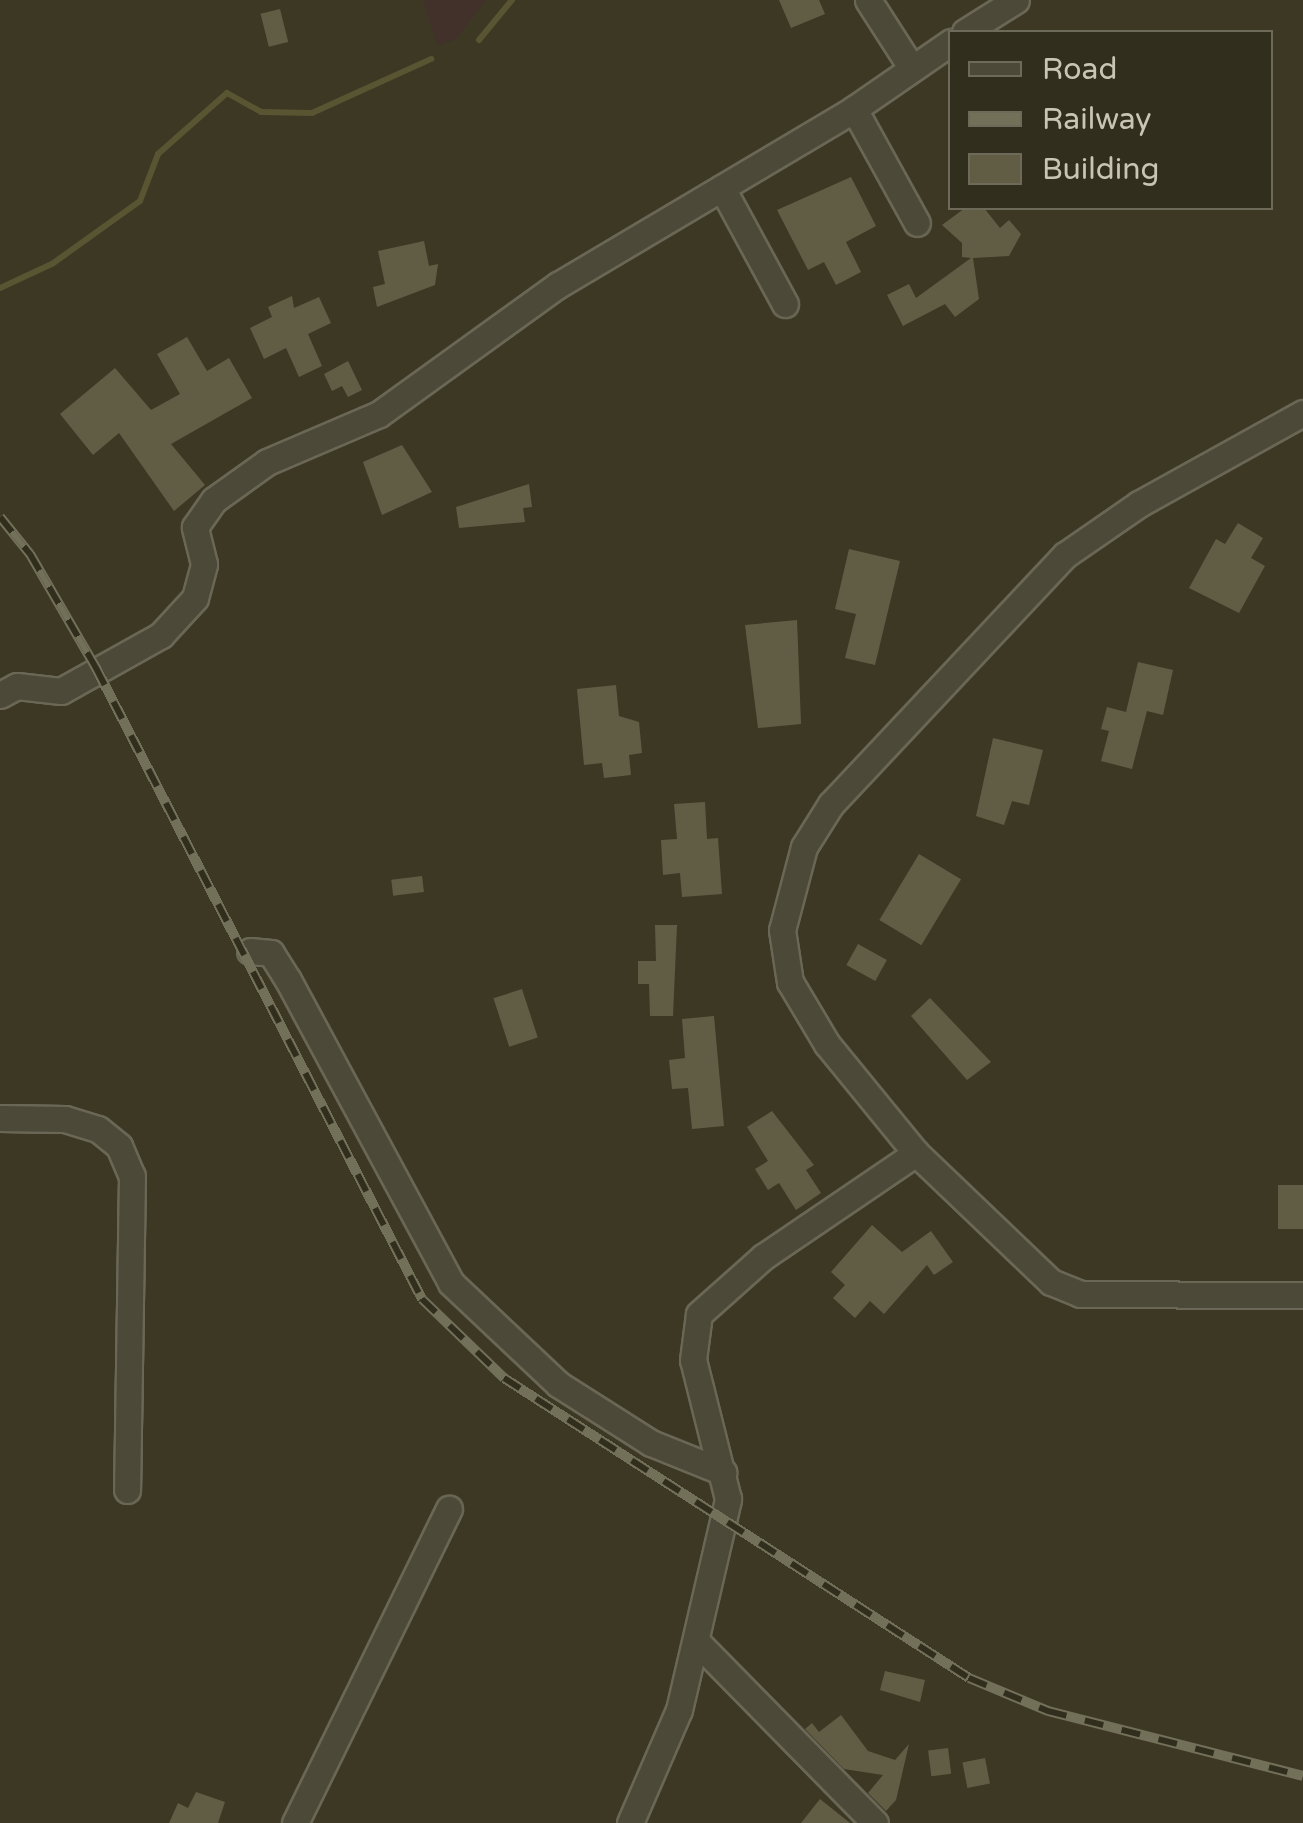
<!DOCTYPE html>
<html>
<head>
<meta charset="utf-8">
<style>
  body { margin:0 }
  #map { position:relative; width:1303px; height:1823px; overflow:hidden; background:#3c3824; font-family:"Varela Round",sans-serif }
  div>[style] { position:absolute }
  .green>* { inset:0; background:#41312a }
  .stream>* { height:6px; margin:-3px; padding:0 3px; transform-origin:3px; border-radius:3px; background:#595431 }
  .building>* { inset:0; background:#615d45; transform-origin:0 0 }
  .roads { filter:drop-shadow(2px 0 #6a6756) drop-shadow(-2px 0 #6a6756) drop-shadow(0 2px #6a6756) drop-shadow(0 -2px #6a6756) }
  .minor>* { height:25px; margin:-12.5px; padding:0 12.5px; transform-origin:12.5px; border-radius:12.5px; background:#4c4938 }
  .rail>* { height:10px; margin-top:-5px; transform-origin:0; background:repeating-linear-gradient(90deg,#312e1d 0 19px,#73705a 0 38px); box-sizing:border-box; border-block:2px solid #73705a }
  span { translate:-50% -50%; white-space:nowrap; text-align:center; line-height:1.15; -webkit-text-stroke:9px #312e1d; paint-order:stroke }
  .legend { position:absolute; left:948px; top:30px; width:325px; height:180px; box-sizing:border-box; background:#312e1d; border:2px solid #6d6a59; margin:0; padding:12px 18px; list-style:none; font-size:30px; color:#c7c5b3 }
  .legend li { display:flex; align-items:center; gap:20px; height:50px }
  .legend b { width:50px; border:2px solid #6d6a59 }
</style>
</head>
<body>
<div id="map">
  <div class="green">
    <i style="clip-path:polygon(423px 0,486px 0,456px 39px,437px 46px)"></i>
  </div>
  <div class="stream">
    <i style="left:479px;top:40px;width:52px;rotate:-50.5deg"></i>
    <i style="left:0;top:288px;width:57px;rotate:-24.8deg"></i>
    <i style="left:52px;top:264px;width:108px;rotate:-35.6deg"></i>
    <i style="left:140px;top:201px;width:50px;rotate:-69deg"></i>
    <i style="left:158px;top:154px;width:92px;rotate:-41.5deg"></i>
    <i style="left:227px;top:93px;width:39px;rotate:29deg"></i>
    <i style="left:261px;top:112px;width:51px;rotate:1.1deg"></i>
    <i style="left:312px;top:113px;width:131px;rotate:-24.4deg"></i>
  </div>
  <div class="building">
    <i style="clip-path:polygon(779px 0,819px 0,825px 14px,791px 28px)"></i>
    <i style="left:280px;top:9px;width:34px;height:20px;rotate:76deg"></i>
    <i style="clip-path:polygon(851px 177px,876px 226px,846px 242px,861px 272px,836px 285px,824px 262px,808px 270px,777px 210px)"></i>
    <i style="clip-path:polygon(965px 208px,984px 208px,1000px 228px,1009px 220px,1021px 234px,1009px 256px,973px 258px,979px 299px,955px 317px,945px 304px,903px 326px,887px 295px,909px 284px,916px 298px,971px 258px,962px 257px,962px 243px,942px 225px)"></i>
    <i style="clip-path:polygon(424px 241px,429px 266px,438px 264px,435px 285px,377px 307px,373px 287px,385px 284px,378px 251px)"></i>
    <i style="clip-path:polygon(292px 296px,294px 308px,319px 297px,331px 323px,308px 334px,322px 366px,299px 377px,286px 348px,264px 359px,250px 328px,272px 317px,268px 307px)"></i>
    <i style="clip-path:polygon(187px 337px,207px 371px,229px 358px,252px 398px,171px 444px,205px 485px,174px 511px,119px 433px,93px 455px,60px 414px,115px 368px,151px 410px,180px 394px,157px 354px)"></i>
    <i style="clip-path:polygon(348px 361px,362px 390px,348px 397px,342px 386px,332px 391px,324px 374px)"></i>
    <i style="clip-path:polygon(402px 445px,432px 492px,382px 515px,363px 462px)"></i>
    <i style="clip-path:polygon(529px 484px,532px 507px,523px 508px,525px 522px,459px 528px,456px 507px)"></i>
    <i style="clip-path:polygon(1238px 523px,1263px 538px,1251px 558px,1265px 566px,1239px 613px,1189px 588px,1216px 539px,1225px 544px)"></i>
    <i style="clip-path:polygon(849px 549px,900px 561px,875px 665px,845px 658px,856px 614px,835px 609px)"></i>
    <i style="clip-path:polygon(797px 620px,801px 724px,758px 728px,745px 625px)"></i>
    <i style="clip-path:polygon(1138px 662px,1173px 670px,1163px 715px,1147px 711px,1132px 769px,1101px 761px,1109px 731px,1101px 729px,1107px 707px,1126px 712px)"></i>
    <i style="clip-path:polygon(616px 685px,619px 716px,639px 722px,642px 753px,629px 755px,631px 775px,604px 778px,602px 763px,584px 765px,577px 689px)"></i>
    <i style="clip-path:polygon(993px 738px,1043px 750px,1029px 805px,1012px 801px,1004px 825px,976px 816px)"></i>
    <i style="clip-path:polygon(705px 802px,707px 839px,718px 838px,722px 894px,682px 897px,680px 873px,663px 875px,661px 840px,677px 839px,674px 804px)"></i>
    <i style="left:919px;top:854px;width:49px;height:77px;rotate:31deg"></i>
    <i style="left:422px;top:876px;width:16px;height:31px;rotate:83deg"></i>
    <i style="clip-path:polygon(655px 925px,677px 925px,673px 1016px,650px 1016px,649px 984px,638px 984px,638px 961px,656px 961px)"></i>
    <i style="left:858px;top:944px;width:33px;height:24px;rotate:29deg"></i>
    <i style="left:522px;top:989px;width:51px;height:30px;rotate:72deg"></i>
    <i style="clip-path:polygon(930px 998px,991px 1062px,967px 1080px,911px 1016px)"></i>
    <i style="clip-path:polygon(714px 1016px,724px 1126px,692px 1129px,688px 1088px,672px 1089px,669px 1060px,685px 1058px,682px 1019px)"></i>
    <i style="clip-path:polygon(772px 1111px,814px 1165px,806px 1170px,821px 1193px,796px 1210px,779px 1183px,768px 1190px,755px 1169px,768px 1161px,747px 1127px)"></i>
    <i style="left:1303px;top:1185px;width:44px;height:25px;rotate:90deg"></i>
    <i style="clip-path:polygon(872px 1225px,902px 1252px,931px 1231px,953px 1262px,934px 1275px,927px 1265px,884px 1314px,870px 1301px,855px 1318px,833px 1298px,845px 1285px,831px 1272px)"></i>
    <i style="clip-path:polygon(885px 1671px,925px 1680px,920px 1702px,880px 1690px)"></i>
    <i style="clip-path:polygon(841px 1715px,868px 1751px,895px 1760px,909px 1744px,896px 1800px,886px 1811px,868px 1793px,883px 1775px,844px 1769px,805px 1729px,812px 1723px,819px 1732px)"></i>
    <i style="left:948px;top:1748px;width:26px;height:20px;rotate:83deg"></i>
    <i style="left:985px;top:1758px;width:26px;height:23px;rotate:79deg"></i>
    <i style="clip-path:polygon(196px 1792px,225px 1802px,218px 1823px,169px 1823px,178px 1803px,188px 1808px)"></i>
    <i style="clip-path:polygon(820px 1799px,850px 1823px,801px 1823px)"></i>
  </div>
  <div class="roads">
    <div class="minor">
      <i style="left:868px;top:0;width:80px;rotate:57.3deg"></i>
      <i style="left:965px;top:32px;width:60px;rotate:-32.1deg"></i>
      <i style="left:854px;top:109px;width:130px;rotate:61.1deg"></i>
      <i style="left:722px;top:188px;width:132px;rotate:61.5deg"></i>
      <i style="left:1303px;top:413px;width:188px;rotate:151deg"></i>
      <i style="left:1139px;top:504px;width:90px;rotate:145.4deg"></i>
      <i style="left:1065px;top:555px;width:342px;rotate:133.2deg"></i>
      <i style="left:831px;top:804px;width:51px;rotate:122.1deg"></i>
      <i style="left:804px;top:847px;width:86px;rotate:104.8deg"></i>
      <i style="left:782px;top:930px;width:53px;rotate:81.3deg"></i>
      <i style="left:790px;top:982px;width:72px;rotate:59.2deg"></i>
      <i style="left:827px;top:1044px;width:141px;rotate:50.8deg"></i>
      <i style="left:916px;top:1153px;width:187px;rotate:43.7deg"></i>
      <i style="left:1051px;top:1282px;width:31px;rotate:22deg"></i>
      <i style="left:1080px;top:1294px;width:223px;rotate:0.3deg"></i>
      <i style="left:0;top:695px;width:19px;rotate:-28deg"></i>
      <i style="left:17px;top:686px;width:44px;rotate:6.5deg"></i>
      <i style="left:61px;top:691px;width:115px;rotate:-29.2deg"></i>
      <i style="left:161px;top:635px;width:50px;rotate:-47.4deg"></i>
      <i style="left:195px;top:598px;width:35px;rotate:-75deg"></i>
      <i style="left:204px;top:564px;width:38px;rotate:-104deg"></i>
      <i style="left:195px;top:527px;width:33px;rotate:-55deg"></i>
      <i style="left:214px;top:500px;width:65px;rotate:-35.6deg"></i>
      <i style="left:267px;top:462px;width:122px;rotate:-23.2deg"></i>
      <i style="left:379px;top:414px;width:221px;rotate:-35.8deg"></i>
      <i style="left:558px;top:285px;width:344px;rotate:-30.7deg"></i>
      <i style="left:854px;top:109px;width:118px;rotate:-34.6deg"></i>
      <i style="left:250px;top:951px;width:21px;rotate:5deg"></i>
      <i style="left:271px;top:953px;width:32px;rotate:58deg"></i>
      <i style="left:288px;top:980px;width:344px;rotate:61.7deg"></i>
      <i style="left:451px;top:1283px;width:147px;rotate:43.3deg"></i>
      <i style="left:558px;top:1384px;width:110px;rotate:32.4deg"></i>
      <i style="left:651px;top:1443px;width:78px;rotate:21.9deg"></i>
      <i style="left:0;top:1118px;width:65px;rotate:0.9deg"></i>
      <i style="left:65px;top:1119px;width:34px;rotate:17deg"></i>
      <i style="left:98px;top:1129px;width:27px;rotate:39deg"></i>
      <i style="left:119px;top:1146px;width:33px;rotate:67deg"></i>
      <i style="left:132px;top:1176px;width:314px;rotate:90.9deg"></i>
      <i style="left:699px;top:1644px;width:251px;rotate:45.5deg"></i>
      <i style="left:295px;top:1823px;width:350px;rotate:-63.9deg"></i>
      <i style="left:630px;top:1823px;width:123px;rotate:-66.6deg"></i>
      <i style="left:679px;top:1710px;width:217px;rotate:-76.9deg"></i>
      <i style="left:728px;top:1499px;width:143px;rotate:-104.1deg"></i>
      <i style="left:693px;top:1360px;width:46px;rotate:-82.6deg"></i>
      <i style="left:699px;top:1314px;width:86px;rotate:-41.7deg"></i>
      <i style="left:763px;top:1257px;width:185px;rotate:-34.2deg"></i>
    </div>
  </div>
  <div class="rail">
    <i style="left:0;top:517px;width:48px;rotate:51deg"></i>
    <i style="left:30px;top:554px;width:132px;rotate:59.9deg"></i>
    <i style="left:96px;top:668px;width:710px;rotate:62.68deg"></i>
    <i style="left:422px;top:1299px;width:114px;rotate:43.9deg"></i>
    <i style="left:504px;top:1378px;width:553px;rotate:32.83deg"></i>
    <i style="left:969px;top:1678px;width:86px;rotate:22.7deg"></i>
    <i style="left:1048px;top:1711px;width:263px;rotate:14.3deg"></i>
  </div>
  <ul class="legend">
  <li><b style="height:12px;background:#4c4938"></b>Road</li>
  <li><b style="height:12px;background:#73705a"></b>Railway</li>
  <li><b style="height:28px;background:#615d45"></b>Building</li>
  </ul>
</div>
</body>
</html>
